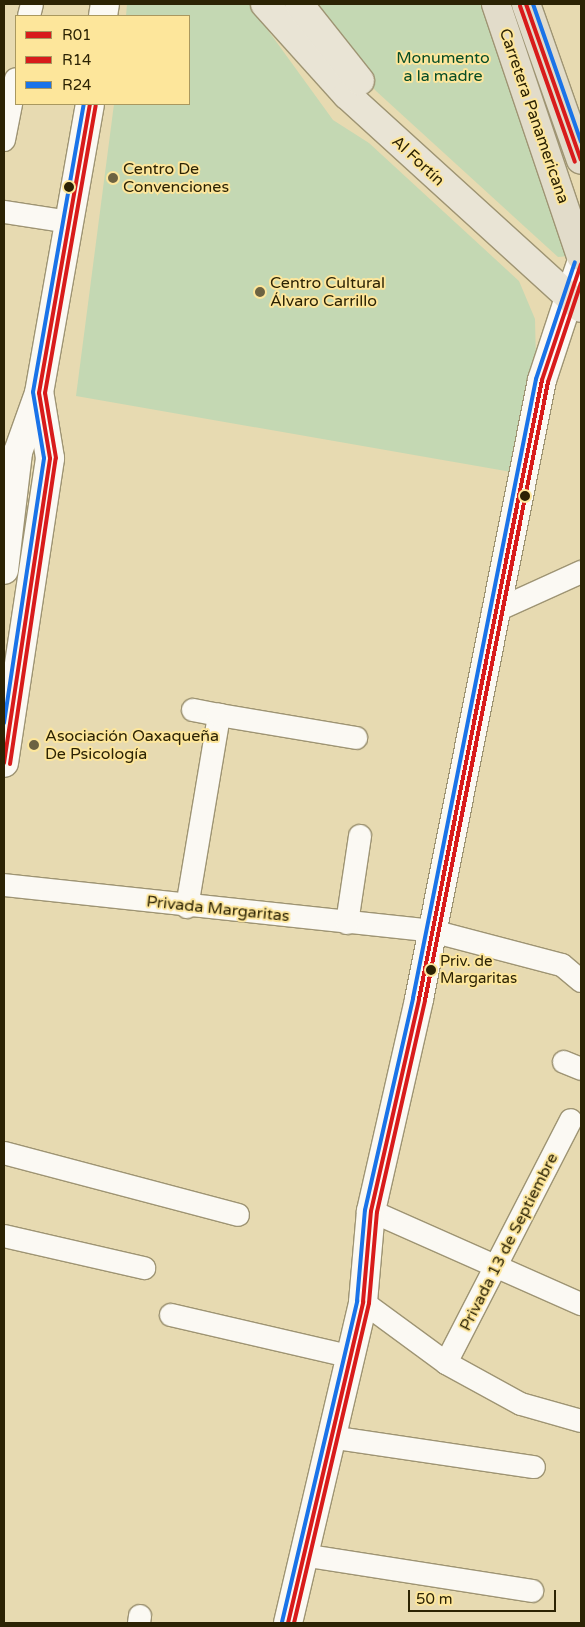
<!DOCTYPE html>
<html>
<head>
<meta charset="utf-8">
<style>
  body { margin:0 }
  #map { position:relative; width:585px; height:1627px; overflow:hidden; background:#e7dab1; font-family:"Varela Round",sans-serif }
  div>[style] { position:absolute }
  .green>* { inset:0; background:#c4d8b3 }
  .roads { filter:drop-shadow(1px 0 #9e9473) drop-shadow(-1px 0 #9e9473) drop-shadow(0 1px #9e9473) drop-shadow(0 -1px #9e9473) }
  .minor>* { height:22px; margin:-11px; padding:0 11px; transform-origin:11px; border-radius:11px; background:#fbf9f3 }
  .tertiary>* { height:28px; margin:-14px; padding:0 14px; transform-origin:14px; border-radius:14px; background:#fbf9f3 }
  .secondary>* { height:28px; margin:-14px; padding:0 14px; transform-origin:14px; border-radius:14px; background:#fbf9f3 }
  .primary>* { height:28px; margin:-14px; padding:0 14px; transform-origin:14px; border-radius:14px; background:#e9e4d5 }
  .trunk>* { height:28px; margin:-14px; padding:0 14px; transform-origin:14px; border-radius:14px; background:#e2dcca }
  .bus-1>* { height:4px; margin:-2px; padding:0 2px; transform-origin:2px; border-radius:2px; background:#d81b1b }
  .bus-2>* { height:4px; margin:-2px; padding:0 2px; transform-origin:2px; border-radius:2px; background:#d81b1b }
  .bus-3>* { height:4px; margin:-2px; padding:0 2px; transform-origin:2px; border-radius:2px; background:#1a73e8 }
  .dots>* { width:14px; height:14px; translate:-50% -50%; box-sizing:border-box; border:2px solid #fde69b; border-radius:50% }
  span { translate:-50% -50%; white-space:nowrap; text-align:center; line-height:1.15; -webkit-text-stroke:4px #fde69b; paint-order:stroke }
  .bus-label { font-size:15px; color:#2c2304 }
  .left { translate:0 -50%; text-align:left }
  .park-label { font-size:16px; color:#064c26 }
  .street-label { font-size:16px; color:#2c2304 }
  .poi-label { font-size:16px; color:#2c2304 }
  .frame { position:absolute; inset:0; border:5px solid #2c2304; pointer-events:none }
  .legend { position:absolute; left:15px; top:15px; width:175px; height:90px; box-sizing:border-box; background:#fde69b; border:1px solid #a9985f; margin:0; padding:6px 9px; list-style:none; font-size:15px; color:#2c2304 }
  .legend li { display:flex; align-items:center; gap:10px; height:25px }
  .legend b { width:25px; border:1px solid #a9985f }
  .scale { position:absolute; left:408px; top:1590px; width:148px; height:22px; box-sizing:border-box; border:2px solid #2c2304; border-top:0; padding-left:6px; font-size:15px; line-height:18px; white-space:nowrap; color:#2c2304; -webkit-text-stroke:4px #fde69b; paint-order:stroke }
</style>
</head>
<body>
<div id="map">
  <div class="green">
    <i style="clip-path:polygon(127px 4px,249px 4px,333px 120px,369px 143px,519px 281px,535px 319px,536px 362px,511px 472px,76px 396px,114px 104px,189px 104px,189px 16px,126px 16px)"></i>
    <i style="clip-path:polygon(301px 4px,488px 4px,570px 256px,558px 257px,376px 91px)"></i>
  </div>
  <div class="roads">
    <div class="minor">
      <i style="left:29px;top:16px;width:12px;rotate:-76deg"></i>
      <i style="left:4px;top:140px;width:62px;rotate:-78.9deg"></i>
      <i style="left:4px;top:212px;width:66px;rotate:8.7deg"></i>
      <i style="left:493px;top:612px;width:97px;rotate:-24.4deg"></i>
      <i style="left:193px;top:710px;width:26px;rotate:11deg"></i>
      <i style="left:4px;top:885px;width:430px;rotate:6.1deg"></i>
      <i style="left:432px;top:931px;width:134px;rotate:14.7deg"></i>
      <i style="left:562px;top:965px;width:25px;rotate:40deg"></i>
      <i style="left:187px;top:907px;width:195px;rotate:-80.5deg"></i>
      <i style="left:219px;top:715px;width:139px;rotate:9.5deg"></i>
      <i style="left:347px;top:923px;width:88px;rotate:-81.5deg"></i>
      <i style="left:564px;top:1062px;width:18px;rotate:22deg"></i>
      <i style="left:4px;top:1153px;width:242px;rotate:14.8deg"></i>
      <i style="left:371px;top:1211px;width:230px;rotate:23.9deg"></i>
      <i style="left:4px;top:1236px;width:144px;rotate:12.9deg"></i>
      <i style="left:363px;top:1302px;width:103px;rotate:36.3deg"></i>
      <i style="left:446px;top:1363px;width:85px;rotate:28.7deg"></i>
      <i style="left:521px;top:1404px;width:62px;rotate:15.8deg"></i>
      <i style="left:171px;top:1315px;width:182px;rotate:13deg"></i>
      <i style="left:446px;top:1363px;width:273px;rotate:-62.8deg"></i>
      <i style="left:330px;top:1437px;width:206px;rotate:8.4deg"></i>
      <i style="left:303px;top:1555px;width:232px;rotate:8.9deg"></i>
      <i style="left:139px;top:1623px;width:7px;rotate:-82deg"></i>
    </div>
    <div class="tertiary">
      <i style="left:568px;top:301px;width:39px;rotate:-71deg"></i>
    </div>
    <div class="secondary">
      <i style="left:103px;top:16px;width:12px;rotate:-81deg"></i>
      <i style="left:4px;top:570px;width:119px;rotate:-83.2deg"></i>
      <i style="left:18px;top:452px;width:63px;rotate:-70.4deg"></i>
      <i style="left:39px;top:393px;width:293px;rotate:-80deg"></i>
      <i style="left:4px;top:763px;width:308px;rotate:-81.4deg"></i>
      <i style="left:50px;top:458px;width:62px;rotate:-99.3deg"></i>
      <i style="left:288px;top:1623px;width:330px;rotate:-76.8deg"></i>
      <i style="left:363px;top:1302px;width:91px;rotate:-85deg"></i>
      <i style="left:371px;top:1211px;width:217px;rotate:-77.2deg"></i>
      <i style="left:419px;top:999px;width:631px;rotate:-78.76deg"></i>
      <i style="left:542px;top:380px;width:83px;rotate:-71.8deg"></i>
    </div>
    <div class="primary">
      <i style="left:265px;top:4px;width:122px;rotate:48deg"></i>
      <i style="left:347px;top:95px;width:316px;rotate:42.3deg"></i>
      <i style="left:299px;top:4px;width:98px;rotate:51.6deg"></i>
    </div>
    <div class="trunk">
      <i style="left:496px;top:4px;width:266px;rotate:71.4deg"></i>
      <i style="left:526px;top:4px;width:165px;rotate:70.6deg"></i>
    </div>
  </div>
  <div class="bus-1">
    <i style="left:526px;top:4px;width:165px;rotate:70.6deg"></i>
    <i style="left:4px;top:763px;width:308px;rotate:-81.4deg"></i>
    <i style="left:50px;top:458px;width:66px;rotate:-99.6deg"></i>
    <i style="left:39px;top:393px;width:293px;rotate:-80deg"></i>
    <i style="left:288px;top:1623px;width:330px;rotate:-76.8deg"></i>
    <i style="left:363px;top:1302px;width:91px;rotate:-85deg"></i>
    <i style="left:371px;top:1211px;width:217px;rotate:-77.2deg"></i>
    <i style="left:419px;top:999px;width:631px;rotate:-78.76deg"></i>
    <i style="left:542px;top:380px;width:122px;rotate:-71.4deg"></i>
  </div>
  <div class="bus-2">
    <i style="left:520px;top:6px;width:165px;rotate:70.6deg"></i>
    <i style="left:10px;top:764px;width:309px;rotate:-81.5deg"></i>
    <i style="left:56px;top:458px;width:66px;rotate:-99.6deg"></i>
    <i style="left:45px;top:393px;width:292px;rotate:-80deg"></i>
    <i style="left:294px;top:1623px;width:329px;rotate:-76.8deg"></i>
    <i style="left:369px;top:1303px;width:91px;rotate:-85deg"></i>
    <i style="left:377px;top:1212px;width:217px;rotate:-77.2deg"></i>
    <i style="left:425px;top:1000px;width:630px;rotate:-78.74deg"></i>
    <i style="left:548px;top:382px;width:104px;rotate:-71.6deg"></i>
  </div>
  <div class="bus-3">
    <i style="left:533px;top:4px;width:146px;rotate:70.8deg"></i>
    <i style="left:4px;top:723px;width:268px;rotate:-81.4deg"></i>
    <i style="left:44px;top:458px;width:67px;rotate:-99.5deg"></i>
    <i style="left:33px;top:392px;width:292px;rotate:-80deg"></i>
    <i style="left:282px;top:1622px;width:330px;rotate:-76.8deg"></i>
    <i style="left:357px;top:1301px;width:91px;rotate:-85deg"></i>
    <i style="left:365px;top:1210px;width:217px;rotate:-77.2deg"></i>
    <i style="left:413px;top:998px;width:631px;rotate:-78.76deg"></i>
    <i style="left:536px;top:379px;width:123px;rotate:-71.6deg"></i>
  </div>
  <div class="dots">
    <i style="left:113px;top:178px;background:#6d6341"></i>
    <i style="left:69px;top:187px;background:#2c2304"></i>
    <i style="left:260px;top:292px;background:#6d6341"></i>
    <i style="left:525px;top:496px;background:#2c2304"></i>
    <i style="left:34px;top:745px;background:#6d6341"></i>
    <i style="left:431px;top:970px;background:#2c2304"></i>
  </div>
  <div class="bus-label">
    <span class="left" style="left:440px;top:970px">Priv. de<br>Margaritas</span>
  </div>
  <div class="park-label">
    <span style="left:443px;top:67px">Monumento<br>a la madre</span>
  </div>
  <div class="street-label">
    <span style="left:534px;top:116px;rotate:71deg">Carretera Panamericana</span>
    <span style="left:418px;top:161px;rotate:43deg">Al Fortín</span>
    <span style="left:218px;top:909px;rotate:6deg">Privada Margaritas</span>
    <span style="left:509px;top:1242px;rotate:-63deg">Privada 13 de Septiembre</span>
  </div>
  <div class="poi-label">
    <span class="left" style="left:123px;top:178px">Centro De<br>Convenciones</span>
    <span class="left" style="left:270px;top:292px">Centro Cultural<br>Álvaro Carrillo</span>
    <span class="left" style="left:45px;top:745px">Asociación Oaxaqueña<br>De Psicología</span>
  </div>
  <div class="frame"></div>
  <ul class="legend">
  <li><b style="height:6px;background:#d81b1b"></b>R01</li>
  <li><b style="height:6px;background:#d81b1b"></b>R14</li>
  <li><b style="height:6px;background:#1a73e8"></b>R24</li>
  </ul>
  <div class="scale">50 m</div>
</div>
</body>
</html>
